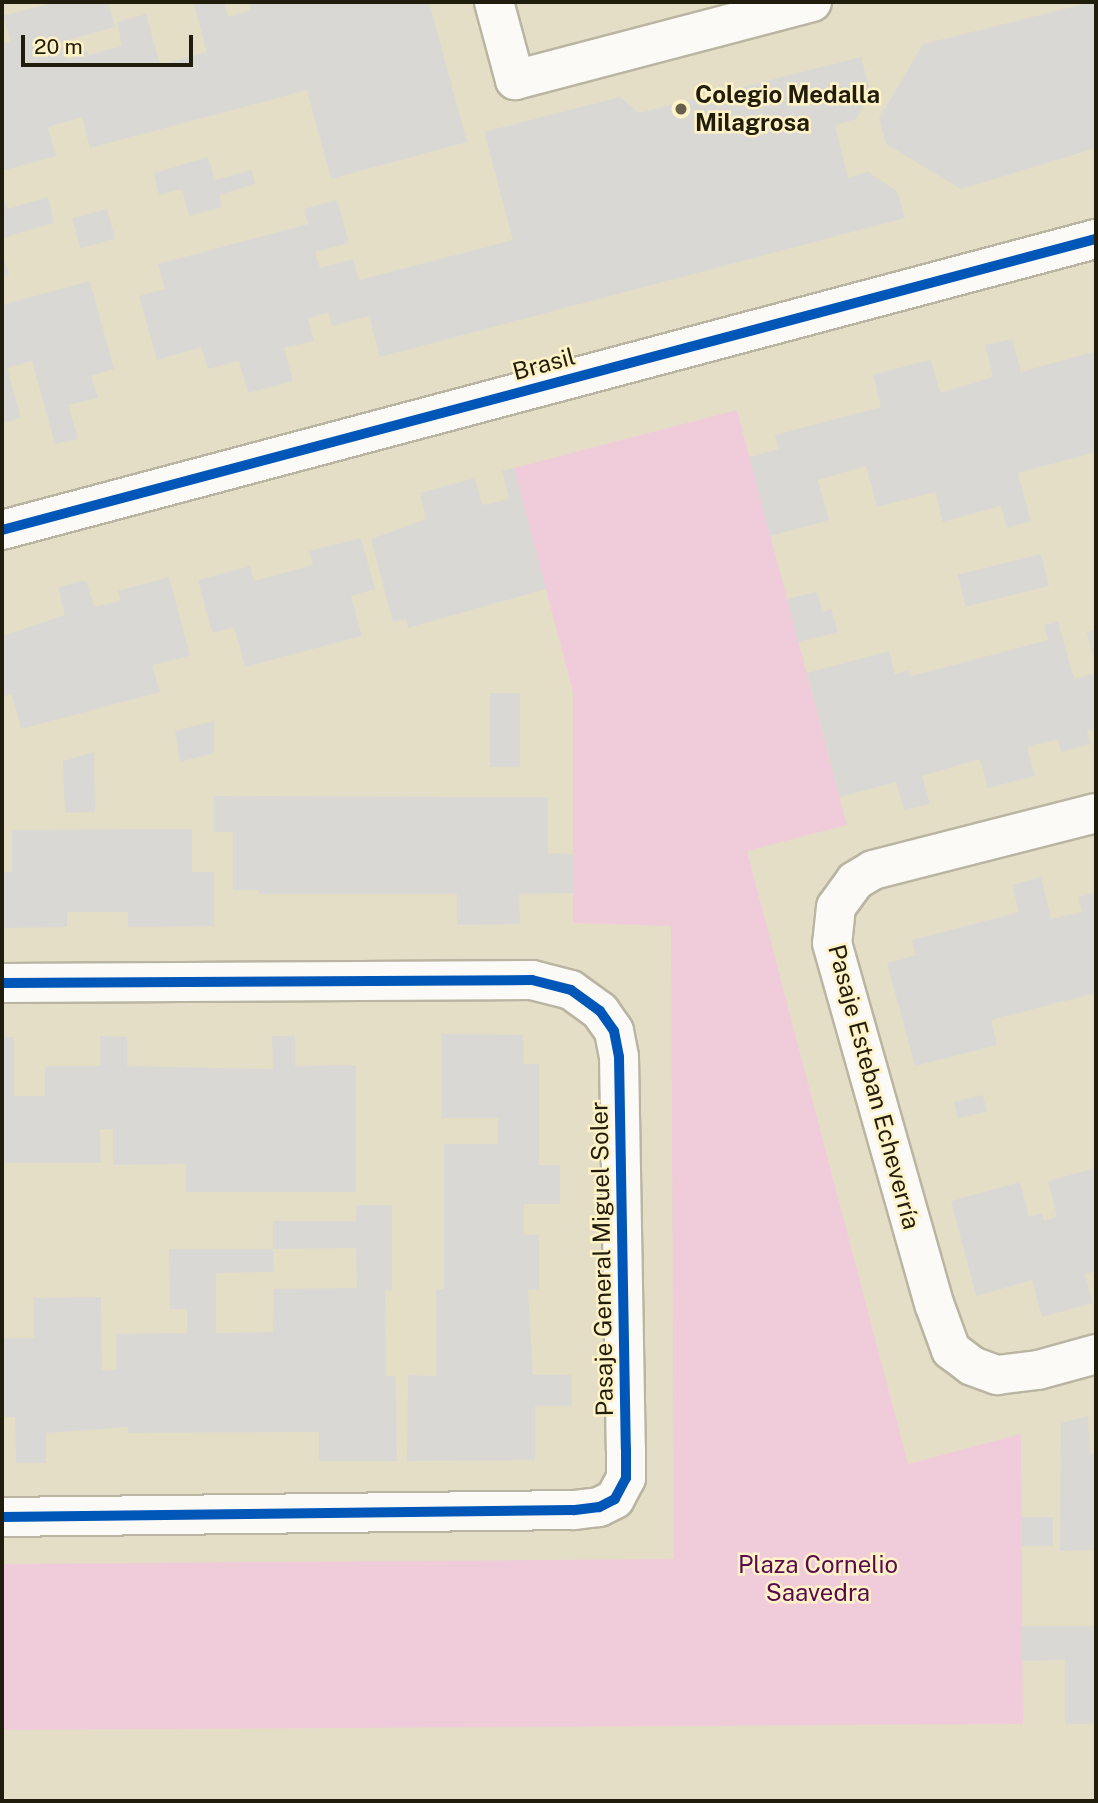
<!DOCTYPE html>
<html>
<head>
<meta charset="utf-8">
<style>
  body { margin:0 }
  #map { position:relative; width:1098px; height:1803px; overflow:hidden; background:#e4dec6; font-family:"Public Sans",sans-serif }
  div>[style] { position:absolute }
  .green>* { inset:0; background:#f0ccdb }
  .building>* { inset:0; background:#dad8d5; transform-origin:0 0 }
  .roads { filter:drop-shadow(2px 0 #bab5a2) drop-shadow(-2px 0 #bab5a2) drop-shadow(0 2px #bab5a2) drop-shadow(0 -2px #bab5a2) }
  .minor>* { height:38px; margin:-19px; padding:0 19px; transform-origin:19px; border-radius:19px; background:#fbfaf6 }
  .cycleway>* { height:10px; margin:-5px; padding:0 5px; transform-origin:5px; border-radius:5px; background:#0057b8 }
  .dots>* { width:19px; height:19px; translate:-50% -50%; box-sizing:border-box; border:4px solid #fef2c6; border-radius:50% }
  span { translate:-50% -50%; white-space:nowrap; text-align:center; line-height:1.15; -webkit-text-stroke:5px #fef2c6; paint-order:stroke }
  .poi-label { font-size:24px; color:#211d0c; font-weight:700 }
  .left { translate:0 -50%; text-align:left }
  .street-label { font-size:24px; color:#211d0c }
  .park-label { font-size:24px; color:#5b094f }
  .frame { position:absolute; inset:0; border:4px solid #211d0c; pointer-events:none }
  .scale { position:absolute; left:21px; top:35px; width:172px; height:32px; box-sizing:border-box; border:4px solid #211d0c; border-top:0; padding-left:9px; font-size:21px; line-height:24px; white-space:nowrap; color:#211d0c; -webkit-text-stroke:5px #fef2c6; paint-order:stroke }
</style>
</head>
<body>
<div id="map">
  <div class="green">
    <i style="clip-path:polygon(737px 410px,847px 825px,747px 851px,908px 1464px,1021px 1434px,1023px 1724px,2px 1730px,2px 1564px,674px 1559px,671px 926px,573px 923px,573px 692px,514px 468px)"></i>
  </div>
  <div class="building">
    <i style="clip-path:polygon(56px 2px,108px 2px,115px 27px,61px 42px,67px 60px,87px 50px,88px 55px,122px 46px,117px 22px,146px 14px,160px 65px,207px 52px,193px 2px,224px 2px,228px 17px,251px 10px,248px 2px,429px 2px,467px 142px,331px 179px,307px 90px,90px 148px,82px 117px,48px 127px,56px 156px,2px 171px,2px 44px,11px 42px,3px 16px)"></i>
    <i style="clip-path:polygon(1092px 2px,1096px 2px,1096px 148px,961px 189px,886px 144px,879px 119px,923px 44px)"></i>
    <i style="clip-path:polygon(861px 57px,871px 94px,856px 119px,835px 125px,848px 178px,868px 172px,897px 191px,905px 218px,380px 357px,369px 316px,332px 326px,329px 313px,308px 318px,314px 341px,284px 348px,293px 381px,248px 393px,239px 361px,208px 369px,201px 347px,157px 360px,139px 296px,165px 289px,158px 264px,308px 224px,304px 209px,337px 200px,349px 243px,315px 252px,320px 268px,353px 259px,359px 280px,513px 240px,484px 132px,620px 97px,639px 113px)"></i>
    <i style="clip-path:polygon(208px 157px,215px 180px,252px 170px,255px 184px,219px 195px,222px 207px,189px 216px,182px 189px,159px 195px,154px 173px)"></i>
    <i style="clip-path:polygon(2px 192px,7px 209px,48px 197px,54px 223px,2px 238px)"></i>
    <i style="left:107px;top:209px;width:31px;height:36px;rotate:75deg"></i>
    <i style="clip-path:polygon(2px 251px,9px 275px,2px 277px)"></i>
    <i style="clip-path:polygon(90px 281px,114px 369px,91px 376px,98px 398px,68px 405px,78px 439px,55px 444px,32px 361px,7px 368px,21px 418px,2px 423px,2px 305px)"></i>
    <i style="clip-path:polygon(1012px 339px,1021px 372px,1096px 351px,1096px 452px,1018px 473px,1031px 521px,1007px 528px,1001px 506px,943px 522px,935px 492px,877px 507px,866px 466px,818px 480px,829px 520px,770px 536px,749px 457px,779px 449px,775px 435px,881px 407px,873px 375px,902px 367px,931px 360px,940px 393px,993px 377px,985px 345px)"></i>
    <i style="clip-path:polygon(514px 468px,546px 589px,408px 628px,406px 619px,393px 622px,371px 539px,426px 519px,420px 493px,475px 478px,482px 505px,509px 499px,502px 471px)"></i>
    <i style="clip-path:polygon(361px 538px,375px 589px,351px 596px,362px 636px,245px 667px,234px 627px,212px 633px,198px 580px,250px 566px,254px 581px,313px 565px,309px 551px)"></i>
    <i style="left:1041px;top:554px;width:33px;height:86px;rotate:76deg"></i>
    <i style="clip-path:polygon(169px 577px,190px 656px,152px 665px,160px 692px,21px 729px,12px 694px,2px 697px,2px 636px,65px 615px,58px 587px,86px 580px,94px 607px,120px 601px,118px 591px)"></i>
    <i style="clip-path:polygon(817px 592px,823px 612px,831px 609px,838px 632px,798px 642px,787px 599px)"></i>
    <i style="clip-path:polygon(1058px 622px,1074px 679px,1096px 673px,1096px 729px,1087px 731px,1091px 744px,1061px 752px,1058px 739px,1027px 747px,1035px 776px,988px 788px,980px 759px,922px 776px,930px 804px,904px 810px,896px 782px,840px 797px,807px 673px,889px 651px,895px 674px,909px 670px,911px 676px,1048px 640px,1044px 625px)"></i>
    <i style="clip-path:polygon(1096px 630px,1096px 665px,1095px 665px,1087px 632px)"></i>
    <i style="left:490px;top:693px;width:30px;height:74px"></i>
    <i style="clip-path:polygon(214px 721px,214px 753px,180px 762px,175px 731px)"></i>
    <i style="clip-path:polygon(94px 752px,95px 812px,65px 813px,63px 761px)"></i>
    <i style="clip-path:polygon(214px 796px,548px 797px,548px 853px,573px 854px,573px 893px,519px 894px,520px 924px,457px 925px,457px 894px,259px 894px,259px 890px,233px 890px,233px 832px,214px 832px)"></i>
    <i style="clip-path:polygon(192px 829px,192px 872px,214px 872px,214px 926px,128px 927px,128px 912px,67px 912px,67px 927px,2px 928px,2px 872px,12px 872px,12px 830px)"></i>
    <i style="clip-path:polygon(1041px 877px,1051px 919px,1082px 912px,1078px 897px,1096px 892px,1096px 993px,991px 1020px,997px 1045px,915px 1066px,887px 963px,916px 955px,912px 940px,1019px 912px,1012px 885px)"></i>
    <i style="clip-path:polygon(442px 1034px,523px 1035px,524px 1064px,539px 1064px,539px 1165px,560px 1165px,560px 1204px,524px 1204px,524px 1235px,539px 1235px,539px 1289px,528px 1290px,533px 1375px,572px 1375px,572px 1406px,535px 1406px,535px 1460px,407px 1461px,408px 1375px,436px 1376px,436px 1290px,444px 1289px,444px 1144px,498px 1144px,498px 1118px,442px 1118px)"></i>
    <i style="clip-path:polygon(100px 1036px,127px 1037px,127px 1066px,273px 1069px,272px 1036px,295px 1036px,295px 1066px,356px 1065px,356px 1192px,186px 1192px,186px 1164px,113px 1165px,113px 1129px,100px 1129px,101px 1163px,2px 1163px,2px 1037px,14px 1037px,14px 1096px,45px 1096px,45px 1066px,100px 1066px)"></i>
    <i style="left:983px;top:1095px;width:17px;height:30px;rotate:77deg"></i>
    <i style="clip-path:polygon(1096px 1168px,1096px 1271px,1085px 1274px,1093px 1303px,1042px 1317px,1032px 1280px,976px 1296px,951px 1201px,1020px 1182px,1029px 1217px,1042px 1213px,1044px 1221px,1057px 1217px,1048px 1181px)"></i>
    <i style="clip-path:polygon(evenodd,356px 1205px,392px 1205px,392px 1290px,385px 1290px,386px 1376px,396px 1376px,397px 1461px,319px 1461px,319px 1432px,128px 1433px,128px 1427px,46px 1433px,46px 1463px,16px 1463px,15px 1417px,2px 1417px,2px 1338px,34px 1338px,34px 1298px,101px 1297px,102px 1370px,116px 1370px,116px 1334px,187px 1333px,187px 1309px,170px 1309px,169px 1249px,273px 1249px,273px 1221px,356px 1221px,356px 1205px,356px 1248px,357px 1288px,274px 1289px,273px 1332px,216px 1333px,216px 1273px,274px 1272px,273px 1249px,356px 1248px)"></i>
    <i style="clip-path:polygon(1088px 1416px,1090px 1453px,1096px 1453px,1096px 1550px,1060px 1551px,1061px 1423px)"></i>
    <i style="left:1022px;top:1517px;width:31px;height:29px"></i>
    <i style="clip-path:polygon(1022px 1626px,1096px 1626px,1096px 1724px,1065px 1724px,1065px 1660px,1022px 1661px)"></i>
  </div>
  <div class="roads">
    <div class="minor">
      <i style="left:494px;top:2px;width:81px;rotate:74.9deg"></i>
      <i style="left:515px;top:80px;width:307px;rotate:-14.7deg"></i>
      <i style="left:2px;top:530px;width:1132px;rotate:-14.9deg"></i>
      <i style="left:1096px;top:813px;width:230px;rotate:165.7deg"></i>
      <i style="left:873px;top:870px;width:21px;rotate:149deg"></i>
      <i style="left:855px;top:881px;width:32px;rotate:126deg"></i>
      <i style="left:836px;top:907px;width:36px;rotate:96deg"></i>
      <i style="left:832px;top:943px;width:377px;rotate:74.2deg"></i>
      <i style="left:935px;top:1306px;width:47px;rotate:70deg"></i>
      <i style="left:951px;top:1350px;width:26px;rotate:37deg"></i>
      <i style="left:972px;top:1366px;width:27px;rotate:20deg"></i>
      <i style="left:997px;top:1375px;width:41px;rotate:-7deg"></i>
      <i style="left:1038px;top:1370px;width:60px;rotate:-15.4deg"></i>
      <i style="left:2px;top:983px;width:530px;rotate:-0.32deg"></i>
      <i style="left:532px;top:980px;width:40px;rotate:14.4deg"></i>
      <i style="left:571px;top:990px;width:36px;rotate:36deg"></i>
      <i style="left:600px;top:1011px;width:24px;rotate:55deg"></i>
      <i style="left:614px;top:1031px;width:26px;rotate:79deg"></i>
      <i style="left:619px;top:1057px;width:392px;rotate:89deg"></i>
      <i style="left:626px;top:1449px;width:29px;rotate:90deg"></i>
      <i style="left:626px;top:1478px;width:24px;rotate:118deg"></i>
      <i style="left:615px;top:1499px;width:18px;rotate:153deg"></i>
      <i style="left:599px;top:1507px;width:26px;rotate:173deg"></i>
      <i style="left:573px;top:1510px;width:571px;rotate:179.3deg"></i>
    </div>
  </div>
  <div class="cycleway">
    <i style="left:2px;top:530px;width:1132px;rotate:-14.9deg"></i>
    <i style="left:2px;top:983px;width:530px;rotate:-0.32deg"></i>
    <i style="left:532px;top:980px;width:40px;rotate:14.4deg"></i>
    <i style="left:571px;top:990px;width:36px;rotate:36deg"></i>
    <i style="left:600px;top:1011px;width:24px;rotate:55deg"></i>
    <i style="left:614px;top:1031px;width:26px;rotate:79deg"></i>
    <i style="left:619px;top:1057px;width:392px;rotate:89deg"></i>
    <i style="left:626px;top:1449px;width:29px;rotate:90deg"></i>
    <i style="left:626px;top:1478px;width:24px;rotate:118deg"></i>
    <i style="left:615px;top:1499px;width:18px;rotate:153deg"></i>
    <i style="left:599px;top:1507px;width:26px;rotate:173deg"></i>
    <i style="left:573px;top:1510px;width:571px;rotate:179.3deg"></i>
  </div>
  <div class="dots">
    <i style="left:681px;top:109px;background:#65614d"></i>
  </div>
  <div class="poi-label">
    <span class="left" style="left:695px;top:109px">Colegio Medalla<br>Milagrosa</span>
  </div>
  <div class="street-label">
    <span style="left:544px;top:364px;rotate:-15deg">Brasil</span>
    <span style="left:874px;top:1087px;rotate:75deg">Pasaje Esteban Echeverría</span>
    <span style="left:602px;top:1259px;rotate:-91deg">Pasaje General Miguel Soler</span>
  </div>
  <div class="park-label">
    <span style="left:818px;top:1579px">Plaza Cornelio<br>Saavedra</span>
  </div>
  <div class="frame"></div>
  <div class="scale">20 m</div>
</div>
</body>
</html>
